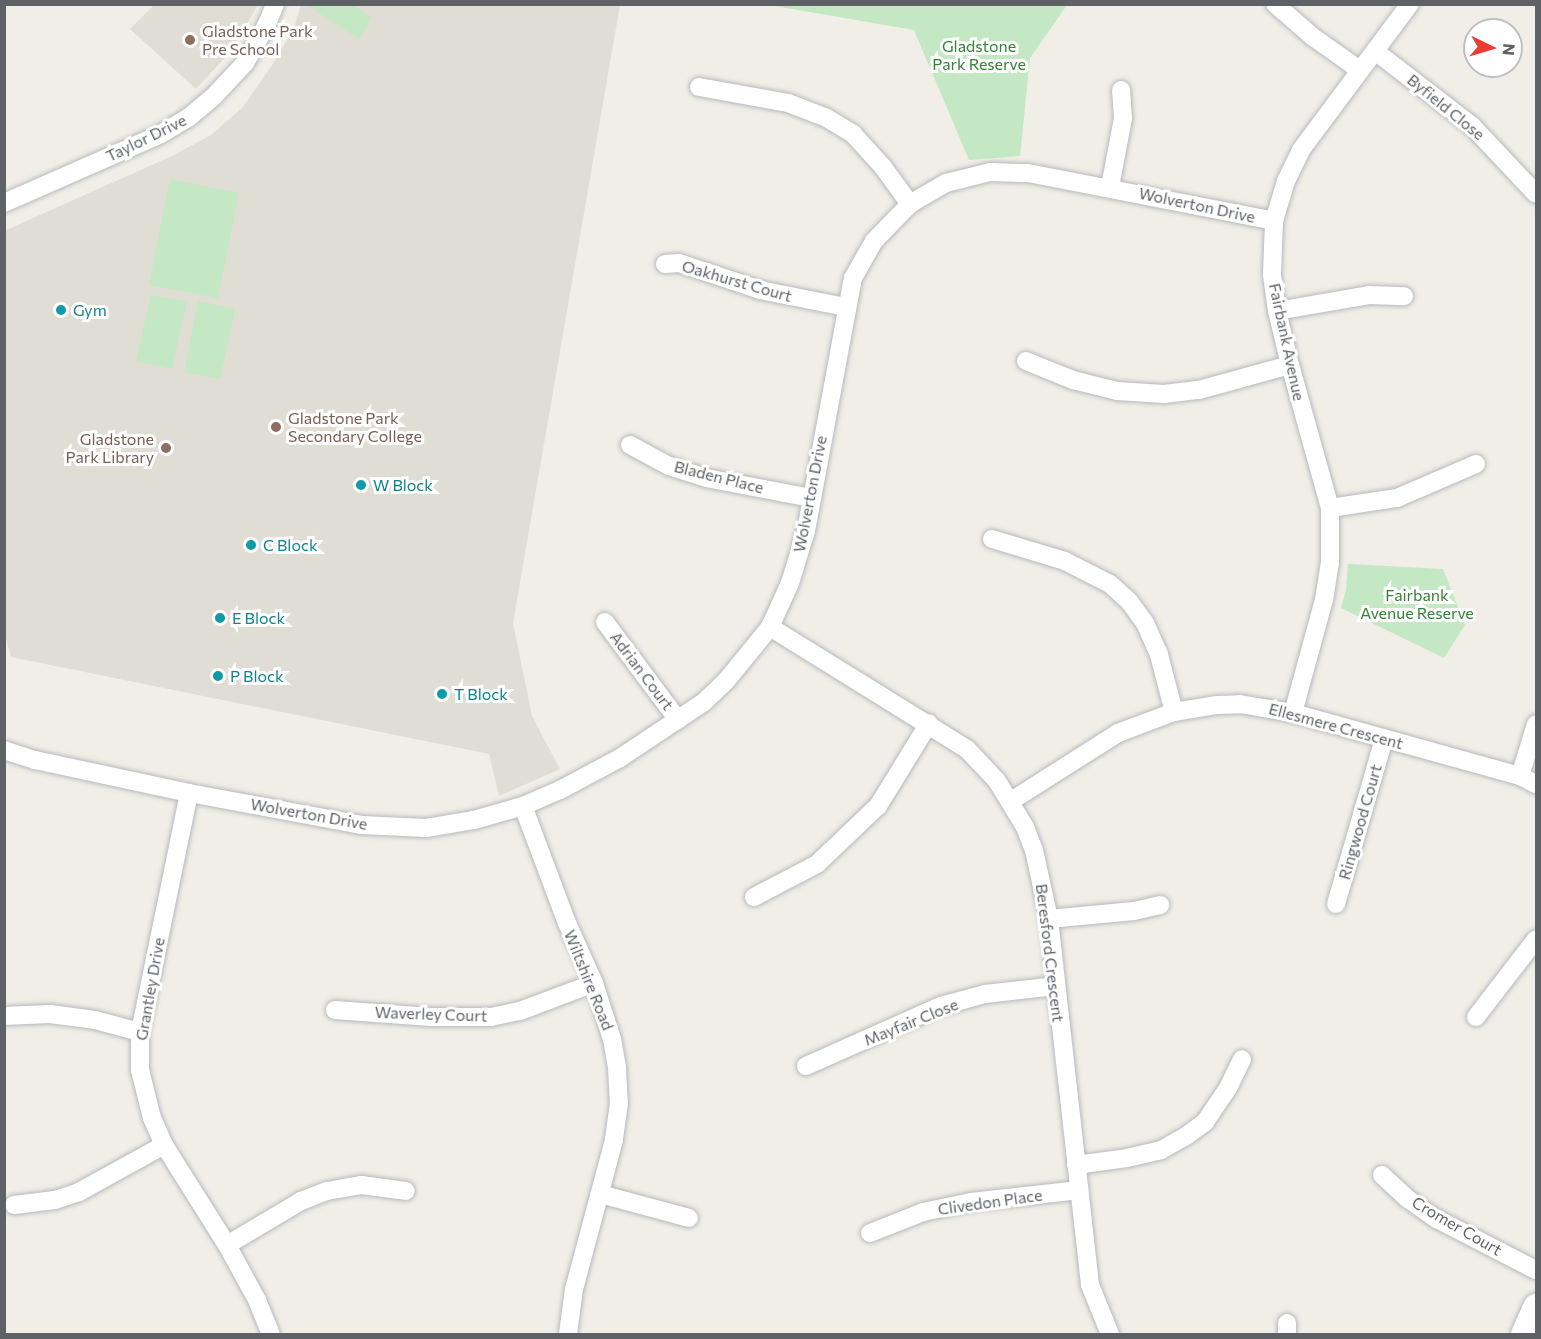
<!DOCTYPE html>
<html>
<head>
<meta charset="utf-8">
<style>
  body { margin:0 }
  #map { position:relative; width:1541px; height:1339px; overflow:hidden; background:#f0eee6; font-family:Commissioner,sans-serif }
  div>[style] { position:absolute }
  .education>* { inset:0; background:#e0ddd4 }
  .green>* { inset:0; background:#c3e8c3 }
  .roads { filter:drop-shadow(0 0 2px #b6b9bd) drop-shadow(0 0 2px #b6b9bd) }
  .street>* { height:18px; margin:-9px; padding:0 9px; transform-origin:9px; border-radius:9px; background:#fff }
  .secondary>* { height:27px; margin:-13.5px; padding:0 13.5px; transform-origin:13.5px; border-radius:13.5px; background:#fff }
  .dots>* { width:16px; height:16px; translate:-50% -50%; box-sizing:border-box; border:3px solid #fff; border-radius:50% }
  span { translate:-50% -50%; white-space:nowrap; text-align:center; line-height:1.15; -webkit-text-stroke:6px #fff; paint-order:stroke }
  .education-label { font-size:16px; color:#785e54 }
  .left { translate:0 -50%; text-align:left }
  .right { translate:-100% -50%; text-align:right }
  .park-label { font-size:16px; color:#328135 }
  .street-label { font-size:16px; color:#5e6267 }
  .culture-label { font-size:16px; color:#0d838f }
  .frame { position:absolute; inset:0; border:6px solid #5e6267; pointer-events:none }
  .north { position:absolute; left:1463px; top:18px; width:60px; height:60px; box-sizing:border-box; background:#fff; border:2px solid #bfc0c2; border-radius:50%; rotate:95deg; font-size:16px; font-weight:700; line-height:24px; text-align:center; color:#5e6267 }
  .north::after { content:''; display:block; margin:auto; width:21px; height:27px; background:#ec3d30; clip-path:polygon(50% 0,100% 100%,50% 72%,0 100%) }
</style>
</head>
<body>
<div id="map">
  <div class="education">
    <i style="clip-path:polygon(154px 5px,154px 4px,258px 5px,231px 51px,196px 89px,130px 29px)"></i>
    <i style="clip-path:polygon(301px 5px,620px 5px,513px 623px,532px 716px,560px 769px,499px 796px,489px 754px,11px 657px,4px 632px,4px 231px,172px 156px,211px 135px,242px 108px,271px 67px,294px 28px)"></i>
  </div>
  <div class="green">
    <i style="clip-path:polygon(307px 5px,352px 5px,372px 17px,359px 39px)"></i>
    <i style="clip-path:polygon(769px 5px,1067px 5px,1030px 58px,1020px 156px,969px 160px,914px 30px)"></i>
    <i style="clip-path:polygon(170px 179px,239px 193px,218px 298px,149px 285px)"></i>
    <i style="clip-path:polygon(151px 295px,187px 302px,172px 369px,136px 361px)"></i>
    <i style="clip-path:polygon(198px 301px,235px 309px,220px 379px,184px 372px)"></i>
    <i style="clip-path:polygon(1348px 564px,1443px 569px,1465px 625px,1444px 658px,1341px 608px,1346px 590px)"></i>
  </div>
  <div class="roads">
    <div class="street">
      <i style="left:1275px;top:4px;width:50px;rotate:41deg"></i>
      <i style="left:1313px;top:37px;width:57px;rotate:35.1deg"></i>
      <i style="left:1375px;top:51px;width:123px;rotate:37.7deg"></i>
      <i style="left:1472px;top:126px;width:93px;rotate:46.7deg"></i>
      <i style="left:699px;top:87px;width:90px;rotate:10.2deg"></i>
      <i style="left:788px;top:103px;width:40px;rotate:21deg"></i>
      <i style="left:825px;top:117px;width:33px;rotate:31deg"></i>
      <i style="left:853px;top:134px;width:45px;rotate:47.7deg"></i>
      <i style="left:883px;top:167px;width:46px;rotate:53.9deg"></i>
      <i style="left:1110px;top:187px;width:70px;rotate:-79.3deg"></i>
      <i style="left:1123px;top:118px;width:28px;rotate:-94deg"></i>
      <i style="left:4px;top:203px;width:171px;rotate:-23.7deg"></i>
      <i style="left:161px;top:134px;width:31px;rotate:-31deg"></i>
      <i style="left:188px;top:118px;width:35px;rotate:-40deg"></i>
      <i style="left:215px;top:95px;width:44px;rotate:-46.8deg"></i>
      <i style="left:245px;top:63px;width:45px;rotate:-60.6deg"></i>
      <i style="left:267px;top:24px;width:22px;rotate:-68deg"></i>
      <i style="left:665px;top:264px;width:14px;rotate:-4deg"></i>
      <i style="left:679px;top:263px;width:85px;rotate:18.4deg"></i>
      <i style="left:760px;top:290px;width:87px;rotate:11.3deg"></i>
      <i style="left:1277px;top:311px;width:93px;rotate:-9.9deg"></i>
      <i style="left:1369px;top:295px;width:35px;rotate:2deg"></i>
      <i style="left:1026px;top:361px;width:51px;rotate:22deg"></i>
      <i style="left:1073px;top:380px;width:45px;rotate:14deg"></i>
      <i style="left:1117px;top:391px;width:47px;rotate:3.7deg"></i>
      <i style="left:1164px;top:394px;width:35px;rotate:-7deg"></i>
      <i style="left:1199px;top:390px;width:94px;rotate:-15.4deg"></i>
      <i style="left:630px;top:445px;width:44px;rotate:28.3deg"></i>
      <i style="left:669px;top:466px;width:39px;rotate:18deg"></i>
      <i style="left:706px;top:478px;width:108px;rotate:10.7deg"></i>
      <i style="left:1330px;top:508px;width:68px;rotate:-8.5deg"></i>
      <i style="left:1397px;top:498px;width:86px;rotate:-23.3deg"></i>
      <i style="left:992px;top:539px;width:76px;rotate:16.8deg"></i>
      <i style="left:1065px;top:561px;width:51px;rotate:27.1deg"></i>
      <i style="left:1110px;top:584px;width:25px;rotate:42deg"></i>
      <i style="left:1129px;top:601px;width:27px;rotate:54deg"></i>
      <i style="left:1145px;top:623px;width:35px;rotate:66deg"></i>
      <i style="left:1159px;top:655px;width:59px;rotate:75.3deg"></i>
      <i style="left:605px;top:622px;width:122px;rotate:53.3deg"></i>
      <i style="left:770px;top:627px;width:232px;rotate:31.8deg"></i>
      <i style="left:967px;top:749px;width:44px;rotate:46.8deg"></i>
      <i style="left:997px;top:781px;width:54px;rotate:58.7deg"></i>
      <i style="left:1025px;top:827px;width:25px;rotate:69deg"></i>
      <i style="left:1034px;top:850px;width:71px;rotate:77.7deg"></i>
      <i style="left:1049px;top:919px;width:368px;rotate:83.6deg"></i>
      <i style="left:1090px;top:1285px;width:53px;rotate:67.8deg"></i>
      <i style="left:1293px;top:713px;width:117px;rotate:-74.7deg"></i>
      <i style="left:1324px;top:600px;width:38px;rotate:-81deg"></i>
      <i style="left:1330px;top:562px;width:54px;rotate:-90deg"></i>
      <i style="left:1330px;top:508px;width:148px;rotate:-105.6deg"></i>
      <i style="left:1290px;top:365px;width:56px;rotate:-103.5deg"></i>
      <i style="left:1277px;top:311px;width:37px;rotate:-98deg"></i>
      <i style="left:1272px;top:274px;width:53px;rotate:-87.8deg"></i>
      <i style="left:1274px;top:221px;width:42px;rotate:-73.3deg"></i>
      <i style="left:1286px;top:181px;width:34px;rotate:-64deg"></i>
      <i style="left:1301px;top:150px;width:182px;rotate:-53.3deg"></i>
      <i style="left:4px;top:750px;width:33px;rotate:18deg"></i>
      <i style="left:35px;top:760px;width:157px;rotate:12.1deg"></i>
      <i style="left:189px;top:793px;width:175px;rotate:10.5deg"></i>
      <i style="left:361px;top:825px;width:65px;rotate:2.6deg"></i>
      <i style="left:426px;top:828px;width:49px;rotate:-9.5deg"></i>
      <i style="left:474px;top:820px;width:51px;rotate:-15.9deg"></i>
      <i style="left:523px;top:806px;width:40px;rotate:-23.4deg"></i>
      <i style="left:560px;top:790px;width:68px;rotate:-28.1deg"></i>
      <i style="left:620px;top:758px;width:101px;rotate:-33.7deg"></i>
      <i style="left:704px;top:702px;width:30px;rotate:-44deg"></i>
      <i style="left:726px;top:681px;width:70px;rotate:-50.8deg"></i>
      <i style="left:770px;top:627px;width:48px;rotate:-65.6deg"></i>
      <i style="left:790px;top:583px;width:54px;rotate:-72.9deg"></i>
      <i style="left:806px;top:531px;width:257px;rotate:-79.5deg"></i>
      <i style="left:853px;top:278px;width:43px;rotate:-60.4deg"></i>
      <i style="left:874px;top:241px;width:52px;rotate:-45.8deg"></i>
      <i style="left:910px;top:204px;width:42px;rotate:-30.3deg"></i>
      <i style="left:946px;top:183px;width:45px;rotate:-14deg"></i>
      <i style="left:990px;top:172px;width:38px;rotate:2deg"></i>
      <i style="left:1028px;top:173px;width:251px;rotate:11deg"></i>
      <i style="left:1520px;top:776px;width:54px;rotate:-72.9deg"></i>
      <i style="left:189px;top:793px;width:244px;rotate:101.6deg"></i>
      <i style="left:140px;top:1032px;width:38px;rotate:90deg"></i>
      <i style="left:140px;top:1070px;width:49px;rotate:76deg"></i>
      <i style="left:152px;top:1118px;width:30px;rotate:66deg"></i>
      <i style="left:164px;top:1145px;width:118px;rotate:57.8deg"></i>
      <i style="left:227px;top:1245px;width:63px;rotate:61.4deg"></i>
      <i style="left:257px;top:1300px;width:37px;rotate:68deg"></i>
      <i style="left:1011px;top:801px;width:127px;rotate:-32.4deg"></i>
      <i style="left:1118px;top:733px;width:60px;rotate:-20.6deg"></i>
      <i style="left:1174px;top:712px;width:44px;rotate:-9.2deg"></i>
      <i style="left:1217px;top:705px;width:23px;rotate:-2deg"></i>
      <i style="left:1240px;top:704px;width:54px;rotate:9.6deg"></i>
      <i style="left:1293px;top:713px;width:236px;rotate:15.5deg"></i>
      <i style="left:1520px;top:776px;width:18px;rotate:27deg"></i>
      <i style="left:523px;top:806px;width:125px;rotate:69.4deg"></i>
      <i style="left:567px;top:923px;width:66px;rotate:65.8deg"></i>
      <i style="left:594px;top:983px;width:59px;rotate:72.2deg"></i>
      <i style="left:612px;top:1039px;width:29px;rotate:80deg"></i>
      <i style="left:617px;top:1068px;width:35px;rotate:87deg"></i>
      <i style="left:619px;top:1103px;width:37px;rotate:98deg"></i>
      <i style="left:614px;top:1140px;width:154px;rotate:105deg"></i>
      <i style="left:574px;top:1289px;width:45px;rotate:97.6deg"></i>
      <i style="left:754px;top:897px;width:71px;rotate:-27.6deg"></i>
      <i style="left:817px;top:864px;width:84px;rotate:-43.6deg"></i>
      <i style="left:878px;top:806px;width:97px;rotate:-58.4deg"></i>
      <i style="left:1336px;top:904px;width:172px;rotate:-73.8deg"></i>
      <i style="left:1049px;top:919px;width:85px;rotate:-5.4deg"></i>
      <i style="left:1134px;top:911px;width:27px;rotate:-13deg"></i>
      <i style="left:335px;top:1010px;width:96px;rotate:4.2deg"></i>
      <i style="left:431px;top:1017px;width:60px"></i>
      <i style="left:491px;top:1017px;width:30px;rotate:-12deg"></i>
      <i style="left:520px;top:1011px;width:79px;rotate:-20.7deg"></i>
      <i style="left:4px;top:1016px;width:46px;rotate:-2.5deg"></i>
      <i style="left:50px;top:1014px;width:45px;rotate:7.6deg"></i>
      <i style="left:95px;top:1020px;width:47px;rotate:14.9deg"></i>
      <i style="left:1476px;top:1017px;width:98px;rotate:-52.4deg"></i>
      <i style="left:806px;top:1066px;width:148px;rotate:-24deg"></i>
      <i style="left:941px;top:1006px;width:46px;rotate:-15.3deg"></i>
      <i style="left:985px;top:994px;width:70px;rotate:-6.5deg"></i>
      <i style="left:1076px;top:1165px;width:51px;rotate:-7.8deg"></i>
      <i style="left:1127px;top:1158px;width:35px;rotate:-13deg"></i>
      <i style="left:1161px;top:1150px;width:29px;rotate:-29deg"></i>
      <i style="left:1186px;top:1136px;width:24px;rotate:-36deg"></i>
      <i style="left:1205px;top:1122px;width:41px;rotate:-55.9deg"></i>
      <i style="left:1228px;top:1088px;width:32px;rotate:-64deg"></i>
      <i style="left:1382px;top:1175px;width:35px;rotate:43deg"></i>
      <i style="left:1408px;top:1199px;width:35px;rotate:35deg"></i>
      <i style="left:1437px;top:1219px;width:111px;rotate:27.3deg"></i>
      <i style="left:600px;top:1194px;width:92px;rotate:15.1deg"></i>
      <i style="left:14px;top:1205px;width:41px;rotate:-7deg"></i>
      <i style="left:55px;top:1200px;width:25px;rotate:-18deg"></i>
      <i style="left:79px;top:1192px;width:97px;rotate:-28.9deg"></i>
      <i style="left:870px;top:1233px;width:57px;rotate:-21.6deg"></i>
      <i style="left:923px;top:1212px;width:49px;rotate:-11.8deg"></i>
      <i style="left:971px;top:1202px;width:109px;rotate:-6.3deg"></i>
      <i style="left:227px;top:1245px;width:86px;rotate:-30.7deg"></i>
      <i style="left:301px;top:1201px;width:28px;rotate:-21deg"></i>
      <i style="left:327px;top:1191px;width:35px;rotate:-10deg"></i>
      <i style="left:361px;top:1185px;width:45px;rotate:7.6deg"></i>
      <i style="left:1287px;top:1334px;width:11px;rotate:-90deg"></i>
    </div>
    <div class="secondary">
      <i style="left:1524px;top:1334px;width:30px;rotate:-66deg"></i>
    </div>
  </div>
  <div class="dots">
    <i style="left:190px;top:40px;background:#8d6e63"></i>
    <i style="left:61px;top:310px;background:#0f9aa8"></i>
    <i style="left:276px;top:427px;background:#8d6e63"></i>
    <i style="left:166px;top:448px;background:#8d6e63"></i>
    <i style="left:361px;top:485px;background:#0f9aa8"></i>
    <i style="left:251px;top:545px;background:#0f9aa8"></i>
    <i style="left:220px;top:618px;background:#0f9aa8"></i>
    <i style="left:218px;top:676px;background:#0f9aa8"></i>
    <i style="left:442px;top:694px;background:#0f9aa8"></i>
  </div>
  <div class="education-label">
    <span class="left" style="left:202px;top:40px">Gladstone Park<br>Pre School</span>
    <span class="left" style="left:288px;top:427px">Gladstone Park<br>Secondary College</span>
    <span class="right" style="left:154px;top:448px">Gladstone<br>Park Library</span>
  </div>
  <div class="park-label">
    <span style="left:979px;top:55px">Gladstone<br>Park Reserve</span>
    <span style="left:1417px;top:604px">Fairbank<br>Avenue Reserve</span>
  </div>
  <div class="street-label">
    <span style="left:1446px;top:107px;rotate:39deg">Byfield Close</span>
    <span style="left:146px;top:138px;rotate:-26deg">Taylor Drive</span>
    <span style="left:1197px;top:205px;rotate:12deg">Wolverton Drive</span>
    <span style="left:737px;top:281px;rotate:16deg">Oakhurst Court</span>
    <span style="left:1287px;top:342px;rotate:78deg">Fairbank Avenue</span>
    <span style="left:719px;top:477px;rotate:14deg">Bladen Place</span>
    <span style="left:810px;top:494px;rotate:-79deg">Wolverton Drive</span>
    <span style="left:642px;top:671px;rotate:53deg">Adrian Court</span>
    <span style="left:1336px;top:726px;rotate:15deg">Ellesmere Crescent</span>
    <span style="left:309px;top:814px;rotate:10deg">Wolverton Drive</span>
    <span style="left:1360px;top:822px;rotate:-74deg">Ringwood Court</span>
    <span style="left:1050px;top:953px;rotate:83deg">Beresford Crescent</span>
    <span style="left:589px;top:980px;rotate:68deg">Wiltshire Road</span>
    <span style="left:150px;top:989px;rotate:-80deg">Grantley Drive</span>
    <span style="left:431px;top:1014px;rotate:2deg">Waverley Court</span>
    <span style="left:911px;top:1022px;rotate:-22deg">Mayfair Close</span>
    <span style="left:990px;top:1202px;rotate:-8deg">Clivedon Place</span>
    <span style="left:1457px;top:1226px;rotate:30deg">Cromer Court</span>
  </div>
  <div class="culture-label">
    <span class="left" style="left:73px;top:310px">Gym</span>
    <span class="left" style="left:373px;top:485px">W Block</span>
    <span class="left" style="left:263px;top:545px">C Block</span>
    <span class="left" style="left:232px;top:618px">E Block</span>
    <span class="left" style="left:230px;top:676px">P Block</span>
    <span class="left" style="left:454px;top:694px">T Block</span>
  </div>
  <div class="frame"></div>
  <div class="north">N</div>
</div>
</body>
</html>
